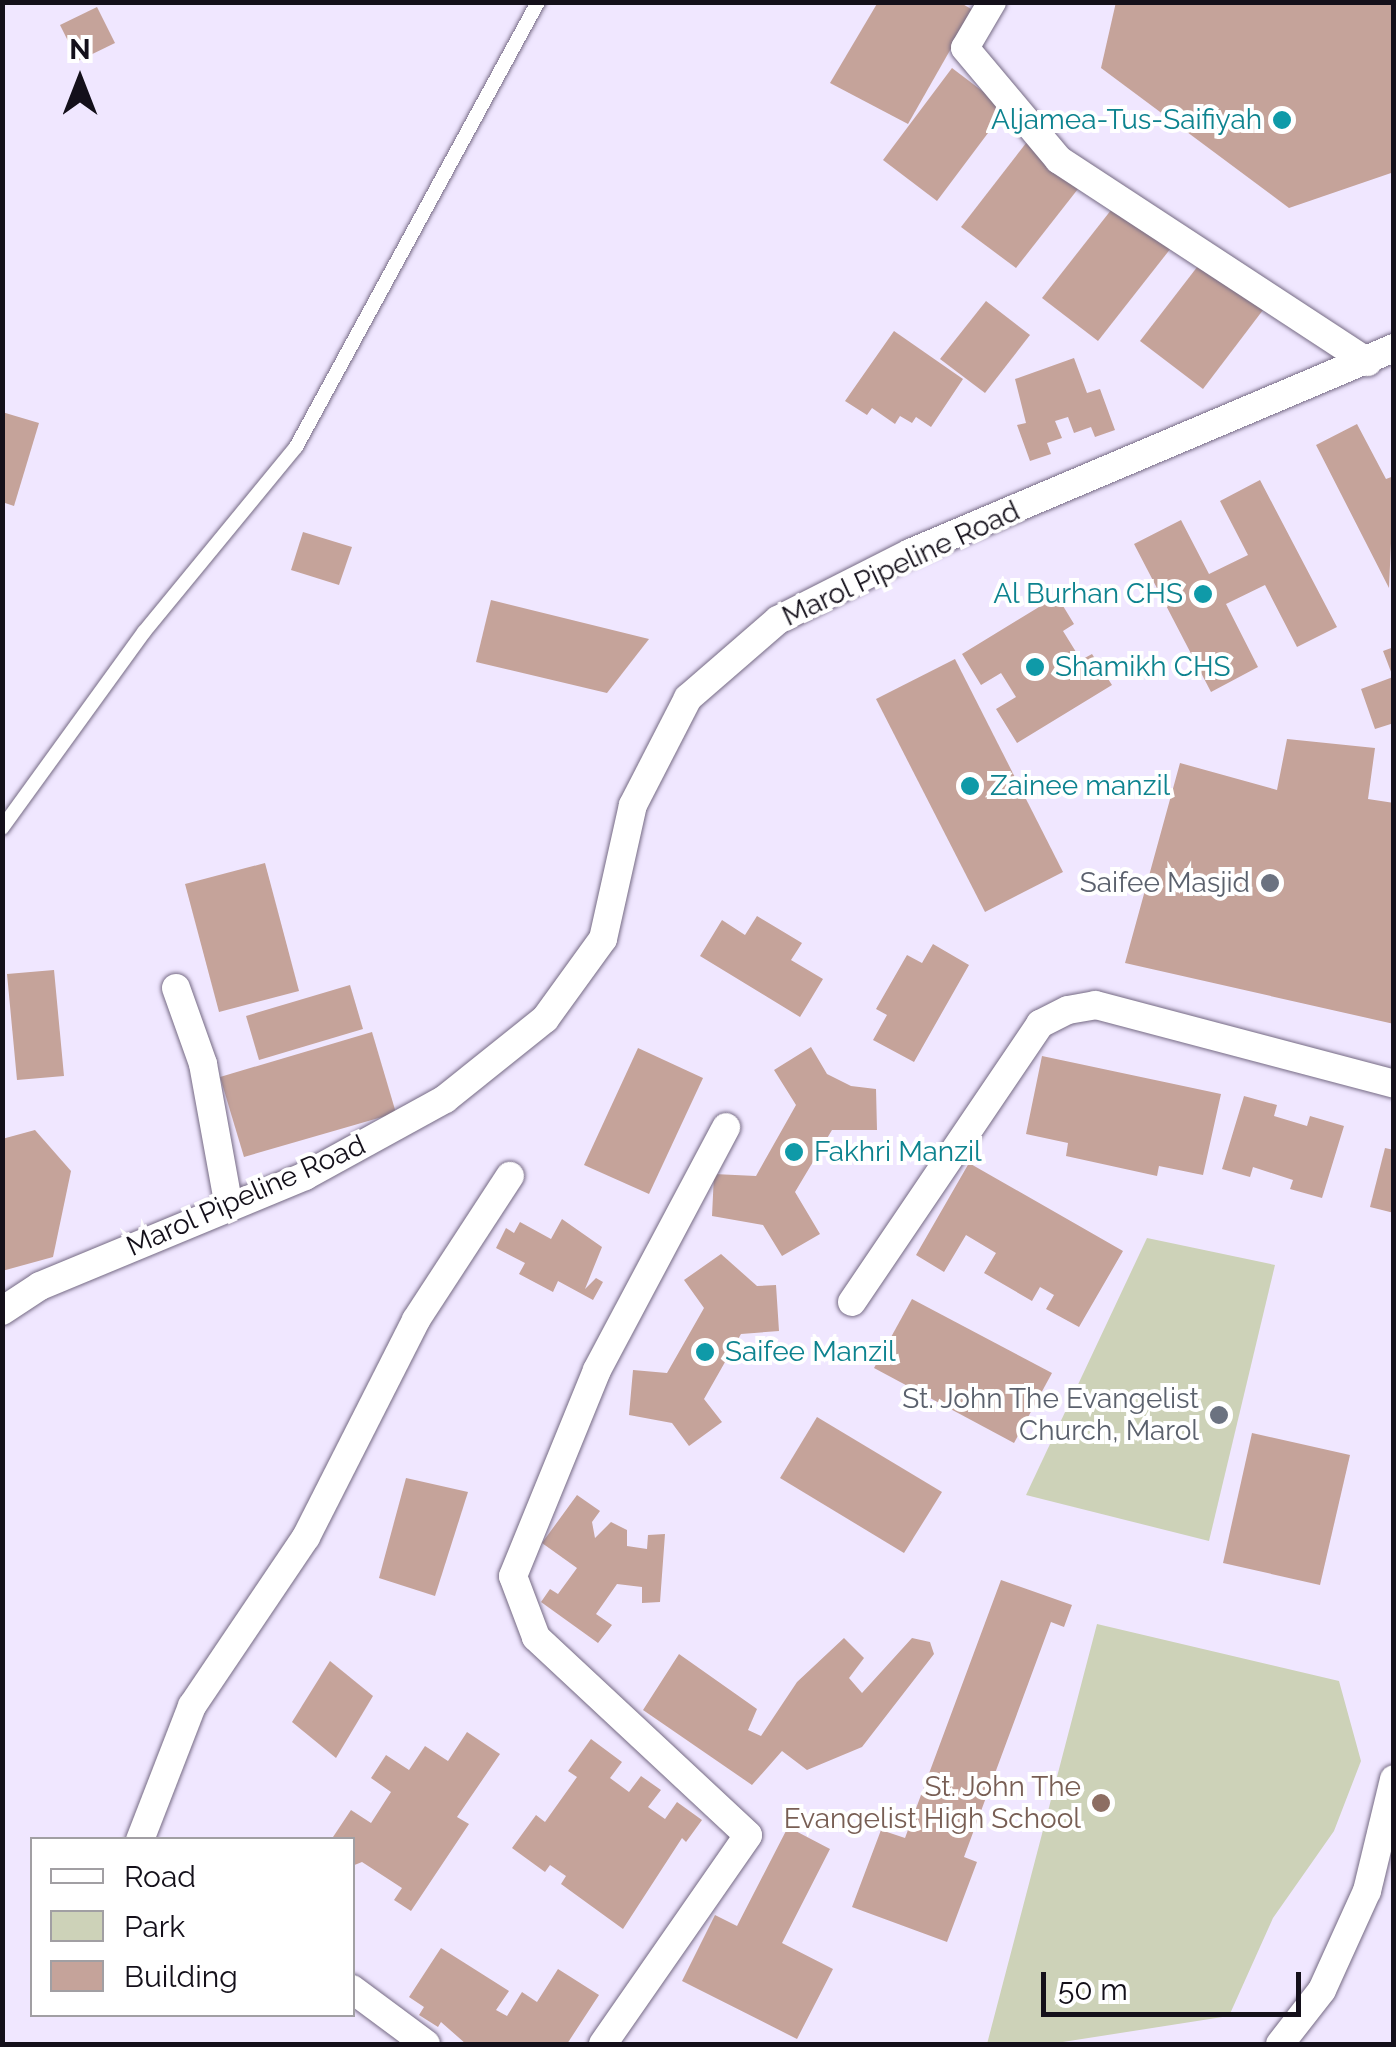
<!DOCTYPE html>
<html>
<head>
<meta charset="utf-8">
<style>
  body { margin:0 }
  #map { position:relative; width:1396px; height:2047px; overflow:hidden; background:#f0e7ff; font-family:Raleway,sans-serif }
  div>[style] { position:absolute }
  .green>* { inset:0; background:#cdd2b8 }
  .building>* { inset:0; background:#c5a39a }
  .roads { filter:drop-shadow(0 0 2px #756a84) drop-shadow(0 0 2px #756a84) }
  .service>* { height:14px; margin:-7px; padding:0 7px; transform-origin:7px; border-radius:7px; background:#fff }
  .minor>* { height:28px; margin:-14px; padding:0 14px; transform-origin:14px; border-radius:14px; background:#fff }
  .dots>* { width:28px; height:28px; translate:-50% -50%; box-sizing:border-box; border:5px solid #fff; border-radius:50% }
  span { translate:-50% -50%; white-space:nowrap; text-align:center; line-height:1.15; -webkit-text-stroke:8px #fff; paint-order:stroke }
  .culture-label { font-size:28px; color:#0d838f }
  .right { translate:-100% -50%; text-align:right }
  .left { translate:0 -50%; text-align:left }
  .street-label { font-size:28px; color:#14101a }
  .worship-label { font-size:28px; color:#5b616d }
  .education-label { font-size:28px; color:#785e54 }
  .frame { position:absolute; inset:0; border:5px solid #14101a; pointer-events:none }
  .legend { position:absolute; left:30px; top:1837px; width:325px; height:180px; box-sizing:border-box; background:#fff; border:2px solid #a19fa3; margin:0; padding:12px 18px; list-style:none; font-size:30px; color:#14101a }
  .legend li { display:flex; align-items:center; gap:20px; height:50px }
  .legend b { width:50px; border:2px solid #a19fa3 }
  .north { position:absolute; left:30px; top:30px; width:100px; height:100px; -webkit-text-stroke:8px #fff; paint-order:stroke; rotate:0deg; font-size:28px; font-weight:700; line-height:40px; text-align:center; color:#14101a }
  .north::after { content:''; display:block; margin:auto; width:35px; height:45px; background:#14101a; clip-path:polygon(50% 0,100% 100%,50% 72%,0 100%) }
  .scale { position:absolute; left:1041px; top:1972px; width:260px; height:45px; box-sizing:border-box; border:5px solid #14101a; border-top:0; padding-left:12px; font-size:30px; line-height:35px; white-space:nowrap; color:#14101a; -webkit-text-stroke:8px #fff; paint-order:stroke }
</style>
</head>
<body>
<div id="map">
  <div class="green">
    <i style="clip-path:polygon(1147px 1238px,1275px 1265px,1209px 1541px,1026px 1495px)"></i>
    <i style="clip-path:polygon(1097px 1624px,1339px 1681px,1361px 1761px,1334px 1831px,1273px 1918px,1229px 2016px,1050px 2044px,987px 2044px)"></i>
  </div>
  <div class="building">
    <i style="clip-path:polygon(878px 2px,959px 2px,973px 10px,908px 124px,830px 83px)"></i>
    <i style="clip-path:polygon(1116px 2px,1394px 2px,1394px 172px,1289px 208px,1101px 68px)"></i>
    <i style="clip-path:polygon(97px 7px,115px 43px,78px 61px,60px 25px)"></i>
    <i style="clip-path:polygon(952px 68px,1006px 109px,937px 201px,883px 160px)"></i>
    <i style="clip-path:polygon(1030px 138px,1085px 180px,1016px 268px,961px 227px)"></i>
    <i style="clip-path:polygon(1115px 205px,1171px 248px,1098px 341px,1042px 298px)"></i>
    <i style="clip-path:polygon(1201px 262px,1263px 310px,1203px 389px,1140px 341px)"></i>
    <i style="clip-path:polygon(986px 301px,1030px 335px,985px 393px,940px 359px)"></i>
    <i style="clip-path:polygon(894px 331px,963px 379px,931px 427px,916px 417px,912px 423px,900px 416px,895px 424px,872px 408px,867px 415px,845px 401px)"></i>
    <i style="clip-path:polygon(1074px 358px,1087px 393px,1100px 389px,1115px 430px,1095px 437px,1091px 427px,1074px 433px,1068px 417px,1055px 421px,1062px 438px,1047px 443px,1051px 454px,1030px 461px,1017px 425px,1026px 423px,1015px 379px)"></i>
    <i style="clip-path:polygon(2px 412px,39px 423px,14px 506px,2px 502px)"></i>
    <i style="clip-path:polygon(1357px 424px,1386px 479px,1394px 476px,1389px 588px,1316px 445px)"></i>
    <i style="clip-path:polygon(1260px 480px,1337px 627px,1297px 647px,1265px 585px,1226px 604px,1258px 667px,1211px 692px,1134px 544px,1181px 520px,1209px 574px,1248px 555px,1220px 501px)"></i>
    <i style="clip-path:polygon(303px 532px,352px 547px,339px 585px,291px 570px)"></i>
    <i style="clip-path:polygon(1057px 596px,1074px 624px,1063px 631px,1081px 660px,1092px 654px,1112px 685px,1017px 743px,996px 709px,1016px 697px,1001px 673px,981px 685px,962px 654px)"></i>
    <i style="clip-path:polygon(491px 600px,649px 639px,607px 693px,476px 662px)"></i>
    <i style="clip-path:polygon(1394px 647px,1394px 723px,1375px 729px,1361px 689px,1393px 677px,1383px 651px)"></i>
    <i style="clip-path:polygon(955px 659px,1063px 872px,985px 912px,876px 699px)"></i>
    <i style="clip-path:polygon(1287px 739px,1375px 748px,1368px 799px,1394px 803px,1394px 1024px,1125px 963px,1180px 763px,1277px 790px)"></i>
    <i style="clip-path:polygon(265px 863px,299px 991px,219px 1012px,185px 884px)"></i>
    <i style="clip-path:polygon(757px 916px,802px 943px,791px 960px,823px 979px,800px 1017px,700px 956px,722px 920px,745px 935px)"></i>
    <i style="clip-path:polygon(933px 944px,969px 965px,914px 1062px,873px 1040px,887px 1015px,876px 1009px,907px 955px,922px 963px)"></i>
    <i style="clip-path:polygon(54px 970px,64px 1076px,17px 1080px,7px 974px)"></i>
    <i style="clip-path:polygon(350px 985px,363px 1029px,259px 1060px,246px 1016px)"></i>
    <i style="clip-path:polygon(372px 1032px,396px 1113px,244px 1157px,220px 1077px)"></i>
    <i style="clip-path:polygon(811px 1047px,827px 1074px,851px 1086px,876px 1089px,877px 1130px,832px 1130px,795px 1192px,820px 1234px,782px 1256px,763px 1225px,712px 1216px,714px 1174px,756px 1176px,796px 1105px,774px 1070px)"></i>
    <i style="clip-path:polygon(638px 1048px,703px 1078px,649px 1194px,584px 1165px)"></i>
    <i style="clip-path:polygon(1042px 1056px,1221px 1094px,1203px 1175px,1159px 1166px,1157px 1176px,1066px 1156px,1068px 1143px,1026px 1134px)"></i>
    <i style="clip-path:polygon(1244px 1096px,1277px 1105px,1274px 1116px,1307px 1126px,1310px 1116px,1344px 1126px,1322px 1198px,1290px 1189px,1293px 1180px,1253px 1167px,1250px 1177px,1222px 1169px)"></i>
    <i style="clip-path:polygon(35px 1130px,71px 1171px,53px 1257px,2px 1271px,2px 1139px)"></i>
    <i style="clip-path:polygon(1385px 1148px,1394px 1150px,1394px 1213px,1370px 1207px)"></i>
    <i style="clip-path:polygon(969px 1163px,1123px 1251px,1079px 1327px,1046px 1309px,1054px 1295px,1040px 1287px,1032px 1301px,984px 1273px,996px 1253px,966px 1235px,944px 1272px,916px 1255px)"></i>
    <i style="clip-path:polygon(562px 1219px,602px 1247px,585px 1289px,596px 1278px,603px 1282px,593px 1300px,558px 1281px,553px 1292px,519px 1274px,525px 1263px,496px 1248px,506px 1228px,514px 1233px,520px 1222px,551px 1239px)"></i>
    <i style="clip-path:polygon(721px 1254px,757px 1286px,776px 1285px,779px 1331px,741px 1334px,704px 1399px,722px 1422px,689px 1446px,672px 1423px,629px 1415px,633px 1370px,667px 1373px,704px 1308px,684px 1280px)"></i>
    <i style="clip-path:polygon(912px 1299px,1052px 1373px,1014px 1443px,874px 1368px)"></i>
    <i style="clip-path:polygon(817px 1417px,942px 1492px,904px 1553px,780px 1478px)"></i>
    <i style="clip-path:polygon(1252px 1433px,1350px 1455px,1320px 1585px,1223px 1563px)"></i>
    <i style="clip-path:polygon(406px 1478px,468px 1492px,435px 1596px,379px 1578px)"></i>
    <i style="clip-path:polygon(577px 1495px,600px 1511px,592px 1522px,595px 1538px,611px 1522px,627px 1530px,627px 1546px,647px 1549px,648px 1535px,665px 1534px,660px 1602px,642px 1603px,642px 1587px,617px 1584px,596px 1614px,612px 1625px,598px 1643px,541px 1602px,550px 1589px,558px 1594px,577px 1568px,542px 1543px)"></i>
    <i style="clip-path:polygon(1001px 1580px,1072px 1605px,1064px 1627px,1051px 1622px,964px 1857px,977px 1862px,947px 1942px,852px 1907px,881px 1830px,905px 1838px)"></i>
    <i style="clip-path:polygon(844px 1638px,864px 1658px,849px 1678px,862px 1693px,912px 1638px,930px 1642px,934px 1654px,862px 1747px,807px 1770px,782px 1751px,752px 1785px,643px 1710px,679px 1654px,757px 1709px,748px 1730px,761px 1736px,797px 1682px)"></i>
    <i style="clip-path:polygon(330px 1661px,373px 1696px,336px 1758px,292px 1722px)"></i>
    <i style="clip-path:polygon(467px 1732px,500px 1754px,457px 1817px,469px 1824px,411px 1911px,394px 1900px,402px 1888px,362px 1862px,352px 1866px,352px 1840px,331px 1840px,351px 1810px,371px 1823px,391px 1792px,371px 1778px,386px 1755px,409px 1770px,425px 1746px,448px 1761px)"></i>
    <i style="clip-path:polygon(591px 1739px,622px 1762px,610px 1778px,629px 1792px,641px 1776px,661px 1790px,648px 1807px,665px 1819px,677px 1802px,702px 1820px,686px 1842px,682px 1838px,623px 1929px,561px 1884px,566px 1876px,550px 1865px,545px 1872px,512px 1848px,536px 1815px,545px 1822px,577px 1777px,568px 1771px)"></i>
    <i style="clip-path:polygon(788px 1827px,830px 1849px,782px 1943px,833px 1969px,797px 2039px,682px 1981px,715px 1915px,737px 1926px)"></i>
    <i style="clip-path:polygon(441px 1948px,509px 1991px,496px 2010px,507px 2016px,522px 1992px,537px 2002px,558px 1969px,599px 1995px,567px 2044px,466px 2044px,441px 2022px,438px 2027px,419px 2015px,424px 2007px,409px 1997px)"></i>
  </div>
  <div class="roads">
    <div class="service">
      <i style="left:2px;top:828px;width:242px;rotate:-54.1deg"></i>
      <i style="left:144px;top:632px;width:239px;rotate:-50.6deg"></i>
      <i style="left:296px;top:447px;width:507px;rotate:-61.46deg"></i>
    </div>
    <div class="minor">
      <i style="left:992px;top:2px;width:53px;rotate:120.4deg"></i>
      <i style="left:965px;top:48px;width:146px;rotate:50deg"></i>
      <i style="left:1059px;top:160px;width:369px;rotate:33.2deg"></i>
      <i style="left:176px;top:988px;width:81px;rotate:70.4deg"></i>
      <i style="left:203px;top:1064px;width:145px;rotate:79.7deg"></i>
      <i style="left:852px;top:1302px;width:336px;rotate:-55.9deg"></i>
      <i style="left:1040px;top:1024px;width:31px;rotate:-27deg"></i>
      <i style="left:1068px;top:1010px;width:28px;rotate:-10deg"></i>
      <i style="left:1096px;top:1005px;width:308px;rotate:14.8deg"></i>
      <i style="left:2px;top:1311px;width:45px;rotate:-33.3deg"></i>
      <i style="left:40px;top:1286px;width:287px;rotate:-22.5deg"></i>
      <i style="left:305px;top:1176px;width:160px;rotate:-28.8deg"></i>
      <i style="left:445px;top:1099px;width:128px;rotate:-38.7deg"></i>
      <i style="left:545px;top:1019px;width:99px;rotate:-54.1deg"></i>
      <i style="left:603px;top:939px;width:137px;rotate:-77.4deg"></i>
      <i style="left:633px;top:805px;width:120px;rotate:-62.8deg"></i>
      <i style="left:688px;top:698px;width:119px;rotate:-40.9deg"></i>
      <i style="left:778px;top:620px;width:148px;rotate:-26.9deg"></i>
      <i style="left:910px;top:553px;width:526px;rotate:-22.96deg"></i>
      <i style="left:140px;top:1840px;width:144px;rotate:-68.8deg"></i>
      <i style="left:192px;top:1706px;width:204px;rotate:-56deg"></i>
      <i style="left:306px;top:1537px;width:243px;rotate:-63.1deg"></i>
      <i style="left:416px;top:1320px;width:172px;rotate:-56.9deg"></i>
      <i style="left:352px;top:1989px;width:92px;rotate:36.6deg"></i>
      <i style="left:603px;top:2044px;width:254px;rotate:-55.2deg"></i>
      <i style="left:748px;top:1835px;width:290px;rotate:-137deg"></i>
      <i style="left:536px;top:1637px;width:65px;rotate:-110.7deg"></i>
      <i style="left:513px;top:1576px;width:222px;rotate:-67.8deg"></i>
      <i style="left:597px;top:1370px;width:275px;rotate:-62deg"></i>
      <i style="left:1280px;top:2044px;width:68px;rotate:-52.1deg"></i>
      <i style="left:1322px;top:1990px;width:109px;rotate:-65.6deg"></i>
      <i style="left:1367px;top:1891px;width:115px;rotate:-76.4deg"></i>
    </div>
  </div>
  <div class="dots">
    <i style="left:1282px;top:120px;background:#0f9aa8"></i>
    <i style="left:1203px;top:594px;background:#0f9aa8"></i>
    <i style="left:1035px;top:667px;background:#0f9aa8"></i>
    <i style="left:970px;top:786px;background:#0f9aa8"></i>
    <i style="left:1270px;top:883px;background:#6b7280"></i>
    <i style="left:794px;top:1152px;background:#0f9aa8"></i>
    <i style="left:705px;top:1352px;background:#0f9aa8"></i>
    <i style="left:1219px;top:1415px;background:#6b7280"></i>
    <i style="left:1101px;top:1803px;background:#8d6e63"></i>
  </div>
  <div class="culture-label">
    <span class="right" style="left:1262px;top:120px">Aljamea-Tus-Saifiyah</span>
    <span class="right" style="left:1183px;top:594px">Al Burhan CHS</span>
    <span class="left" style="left:1055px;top:667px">Shamikh CHS</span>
    <span class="left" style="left:990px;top:786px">Zainee manzil</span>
    <span class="left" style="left:814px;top:1152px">Fakhri Manzil</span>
    <span class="left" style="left:725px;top:1352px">Saifee Manzil</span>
  </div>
  <div class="street-label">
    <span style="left:901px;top:564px;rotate:-25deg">Marol Pipeline Road</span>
    <span style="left:246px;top:1196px;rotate:-24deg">Marol Pipeline Road</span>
  </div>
  <div class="worship-label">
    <span class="right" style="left:1250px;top:883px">Saifee Masjid</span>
    <span class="right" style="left:1199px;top:1415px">St. John The Evangelist<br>Church, Marol</span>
  </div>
  <div class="education-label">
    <span class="right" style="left:1081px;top:1803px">St. John The<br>Evangelist High School</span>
  </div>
  <div class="frame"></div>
  <ul class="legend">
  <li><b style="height:12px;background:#fff"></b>Road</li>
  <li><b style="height:28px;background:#cdd2b8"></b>Park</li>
  <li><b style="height:28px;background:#c5a39a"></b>Building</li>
  </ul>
  <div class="north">N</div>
  <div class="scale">50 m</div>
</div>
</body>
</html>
